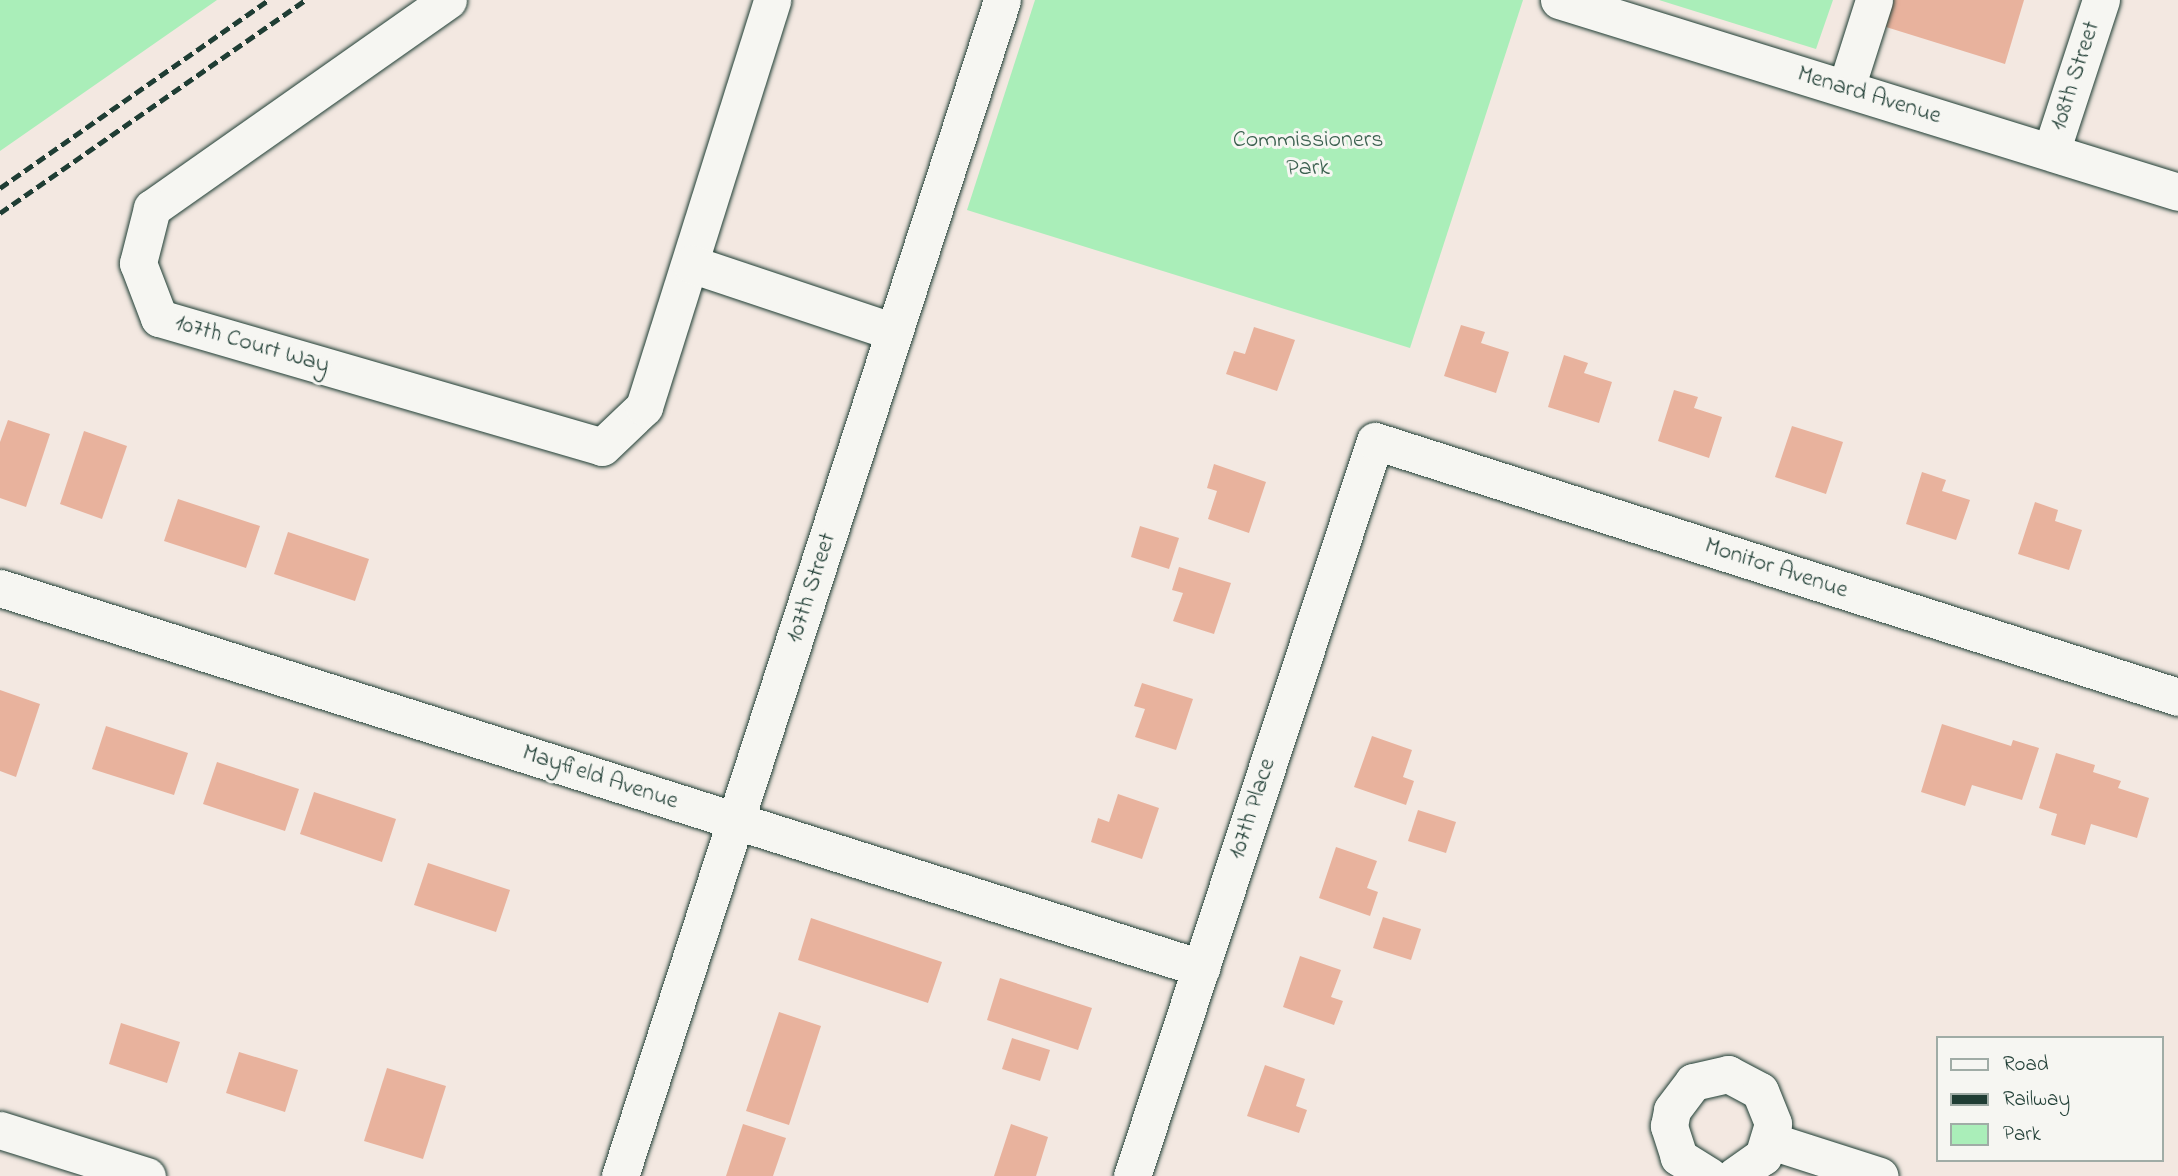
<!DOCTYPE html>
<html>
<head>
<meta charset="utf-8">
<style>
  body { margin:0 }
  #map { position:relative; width:2178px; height:1176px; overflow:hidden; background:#f3e8e1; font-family:"Indie Flower",sans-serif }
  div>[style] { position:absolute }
  .green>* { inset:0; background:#aaeeb9 }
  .building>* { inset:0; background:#e8b29d }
  .roads { filter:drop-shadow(0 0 2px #1f3d34) drop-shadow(0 0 2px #1f3d34) }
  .minor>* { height:37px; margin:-18.5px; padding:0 18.5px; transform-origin:18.5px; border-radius:18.5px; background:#f6f6f2 }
  .rail>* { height:5px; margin-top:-2.5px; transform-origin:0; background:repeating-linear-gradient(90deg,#1f3d34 0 10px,transparent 0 15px) }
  span { translate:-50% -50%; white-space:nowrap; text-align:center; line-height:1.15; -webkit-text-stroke:6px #f6f6f2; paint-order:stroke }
  .street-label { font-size:24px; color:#1f3d34 }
  .park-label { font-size:24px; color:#3b604f }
  .legend { position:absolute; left:1936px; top:1036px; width:228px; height:126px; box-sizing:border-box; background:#f6f6f2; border:2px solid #a0aca6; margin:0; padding:9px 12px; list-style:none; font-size:21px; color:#1f3d34 }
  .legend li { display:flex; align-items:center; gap:14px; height:35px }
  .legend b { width:35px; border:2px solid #a0aca6 }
</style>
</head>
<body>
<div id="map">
  <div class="green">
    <i style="clip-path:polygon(0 0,217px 0,0 151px)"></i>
    <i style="clip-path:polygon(1035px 0,1523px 0,1410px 348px,967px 210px)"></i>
    <i style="clip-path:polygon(1659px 0,1833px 0,1816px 49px)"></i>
  </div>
  <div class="building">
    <i style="clip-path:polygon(1894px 0,2024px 0,2005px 64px,1886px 27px)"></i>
    <i style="clip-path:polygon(1461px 325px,1485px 332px,1481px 343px,1509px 352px,1496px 393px,1444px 376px)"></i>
    <i style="clip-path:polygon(1254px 327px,1295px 340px,1277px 391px,1226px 374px,1234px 351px,1245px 354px)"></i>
    <i style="clip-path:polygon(1564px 355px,1588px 363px,1584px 373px,1612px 382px,1599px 423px,1548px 407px)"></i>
    <i style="clip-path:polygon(1674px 390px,1698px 397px,1694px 408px,1722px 417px,1709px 458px,1658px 441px)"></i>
    <i style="clip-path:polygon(8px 420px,50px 434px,26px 507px,0 498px,0 442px)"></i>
    <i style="clip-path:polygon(1792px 426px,1843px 442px,1826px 494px,1775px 477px)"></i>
    <i style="clip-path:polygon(84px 431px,127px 446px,102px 519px,60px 504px)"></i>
    <i style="clip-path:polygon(1214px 464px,1266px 482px,1249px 533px,1208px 519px,1217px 491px,1207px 488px)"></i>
    <i style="clip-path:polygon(1922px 472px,1946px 480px,1942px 491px,1970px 500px,1956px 540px,1906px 524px)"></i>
    <i style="clip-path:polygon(178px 499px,260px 526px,246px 568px,164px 541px)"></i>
    <i style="clip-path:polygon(2035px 502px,2058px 510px,2055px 521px,2082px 530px,2069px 570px,2018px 554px)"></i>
    <i style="clip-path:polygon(1140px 526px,1179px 538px,1169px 569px,1131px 557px)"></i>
    <i style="clip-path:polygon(288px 532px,369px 559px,355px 601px,274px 574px)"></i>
    <i style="clip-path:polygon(1179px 567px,1231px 583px,1214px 634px,1173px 621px,1183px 593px,1172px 590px)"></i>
    <i style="clip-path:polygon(1142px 683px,1193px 699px,1176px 750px,1135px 737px,1145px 709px,1134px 706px)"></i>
    <i style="clip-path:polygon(0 690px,40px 704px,16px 777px,0 771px)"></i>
    <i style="clip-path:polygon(1942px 724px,2011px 746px,2013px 740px,2039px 748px,2022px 800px,1972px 785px,1965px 806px,1921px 792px)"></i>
    <i style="clip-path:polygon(106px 726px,188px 753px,174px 795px,92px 769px)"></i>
    <i style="clip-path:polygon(1372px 736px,1412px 750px,1403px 777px,1414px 781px,1406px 805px,1354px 787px)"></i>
    <i style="clip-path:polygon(2056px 753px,2095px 765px,2093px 772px,2121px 781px,2118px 788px,2149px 798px,2137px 838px,2091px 824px,2085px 845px,2051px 835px,2057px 814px,2039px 808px)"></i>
    <i style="clip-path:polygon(217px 762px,299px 789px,285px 831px,203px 804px)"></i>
    <i style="clip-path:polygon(314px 792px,396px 819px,382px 862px,300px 834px)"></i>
    <i style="clip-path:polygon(1118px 794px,1159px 808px,1142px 859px,1091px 842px,1098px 818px,1109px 822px)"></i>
    <i style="clip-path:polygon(1418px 810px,1456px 822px,1446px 853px,1408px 841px)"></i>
    <i style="clip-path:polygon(1336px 847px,1377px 861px,1367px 888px,1378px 892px,1370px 916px,1319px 898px)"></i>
    <i style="clip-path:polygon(428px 863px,510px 890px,496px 932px,414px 905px)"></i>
    <i style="clip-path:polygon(1383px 917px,1421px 929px,1411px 960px,1373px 948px)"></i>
    <i style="clip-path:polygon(811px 918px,942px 962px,928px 1003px,798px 960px)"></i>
    <i style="clip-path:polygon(1300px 956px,1341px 970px,1331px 997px,1343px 1001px,1334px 1025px,1283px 1007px)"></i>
    <i style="clip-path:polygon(1000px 978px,1092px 1008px,1078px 1050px,987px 1020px)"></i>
    <i style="clip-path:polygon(779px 1012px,821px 1026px,789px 1125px,746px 1111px)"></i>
    <i style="clip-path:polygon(121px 1023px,180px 1042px,167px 1083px,109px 1064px)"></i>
    <i style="clip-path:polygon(1012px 1038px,1050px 1050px,1040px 1081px,1002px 1069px)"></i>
    <i style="clip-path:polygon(239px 1052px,298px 1070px,285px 1112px,226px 1093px)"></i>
    <i style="clip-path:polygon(1265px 1065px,1305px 1079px,1296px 1106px,1307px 1110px,1299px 1133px,1247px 1116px)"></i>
    <i style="clip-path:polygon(387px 1068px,446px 1086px,423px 1159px,364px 1141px)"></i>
    <i style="clip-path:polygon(743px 1124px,786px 1138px,773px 1176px,726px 1176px)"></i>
    <i style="clip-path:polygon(1011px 1124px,1048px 1137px,1036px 1176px,994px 1176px)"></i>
  </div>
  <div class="roads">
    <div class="minor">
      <i style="left:448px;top:0;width:362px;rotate:144.9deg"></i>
      <i style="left:152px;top:208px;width:57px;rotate:104.3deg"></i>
      <i style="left:138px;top:263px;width:59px;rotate:69.1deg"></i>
      <i style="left:159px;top:318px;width:461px;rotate:16.2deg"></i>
      <i style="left:602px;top:447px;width:58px;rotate:-43.6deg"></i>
      <i style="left:644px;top:407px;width:427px;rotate:-72.5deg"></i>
      <i style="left:1559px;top:0;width:648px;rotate:17.23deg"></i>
      <i style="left:1846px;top:88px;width:92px;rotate:-72.3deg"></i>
      <i style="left:2051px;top:152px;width:160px;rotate:-71.8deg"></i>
      <i style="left:691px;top:264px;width:214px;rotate:18.5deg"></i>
      <i style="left:0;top:588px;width:1260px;rotate:17.56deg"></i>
      <i style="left:0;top:1130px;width:154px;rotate:17.4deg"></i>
      <i style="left:1771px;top:1141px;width:114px;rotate:17.8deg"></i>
      <i style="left:620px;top:1176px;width:1236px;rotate:-72deg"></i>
      <i style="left:1132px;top:1176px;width:774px;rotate:-71.71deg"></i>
      <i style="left:1375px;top:441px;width:843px;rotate:17.68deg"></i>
      <i style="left:1709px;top:1176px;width:36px;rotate:-148deg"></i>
      <i style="left:1679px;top:1157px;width:33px;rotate:-108deg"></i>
      <i style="left:1669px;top:1126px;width:16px;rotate:-79deg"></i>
      <i style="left:1672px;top:1110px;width:35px;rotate:-53deg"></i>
      <i style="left:1693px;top:1082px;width:36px;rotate:-13deg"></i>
      <i style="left:1728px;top:1074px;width:36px;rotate:28deg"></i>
      <i style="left:1760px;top:1091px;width:35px;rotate:68deg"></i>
      <i style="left:1773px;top:1124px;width:34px;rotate:107deg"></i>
      <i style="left:1763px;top:1156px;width:35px;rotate:145deg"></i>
    </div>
  </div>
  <div class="rail">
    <i style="left:0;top:188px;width:327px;rotate:-35deg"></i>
    <i style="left:0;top:213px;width:372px;rotate:-34.9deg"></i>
  </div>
  <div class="street-label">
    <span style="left:2076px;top:76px;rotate:-72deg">108th Street</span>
    <span style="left:1869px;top:96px;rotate:17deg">Menard Avenue</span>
    <span style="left:252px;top:345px;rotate:16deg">107th Court Way</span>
    <span style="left:1776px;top:569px;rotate:18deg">Monitor Avenue</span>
    <span style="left:812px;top:588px;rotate:-72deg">107th Street</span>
    <span style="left:600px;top:778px;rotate:18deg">Mayfield Avenue</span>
    <span style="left:1253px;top:809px;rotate:-72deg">107th Place</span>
  </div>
  <div class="park-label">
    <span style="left:1308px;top:155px">Commissioners<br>Park</span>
  </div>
  <ul class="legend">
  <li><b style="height:9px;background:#f6f6f2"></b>Road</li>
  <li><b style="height:9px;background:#1f3d34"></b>Railway</li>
  <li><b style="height:19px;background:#aaeeb9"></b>Park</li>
  </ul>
</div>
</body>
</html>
